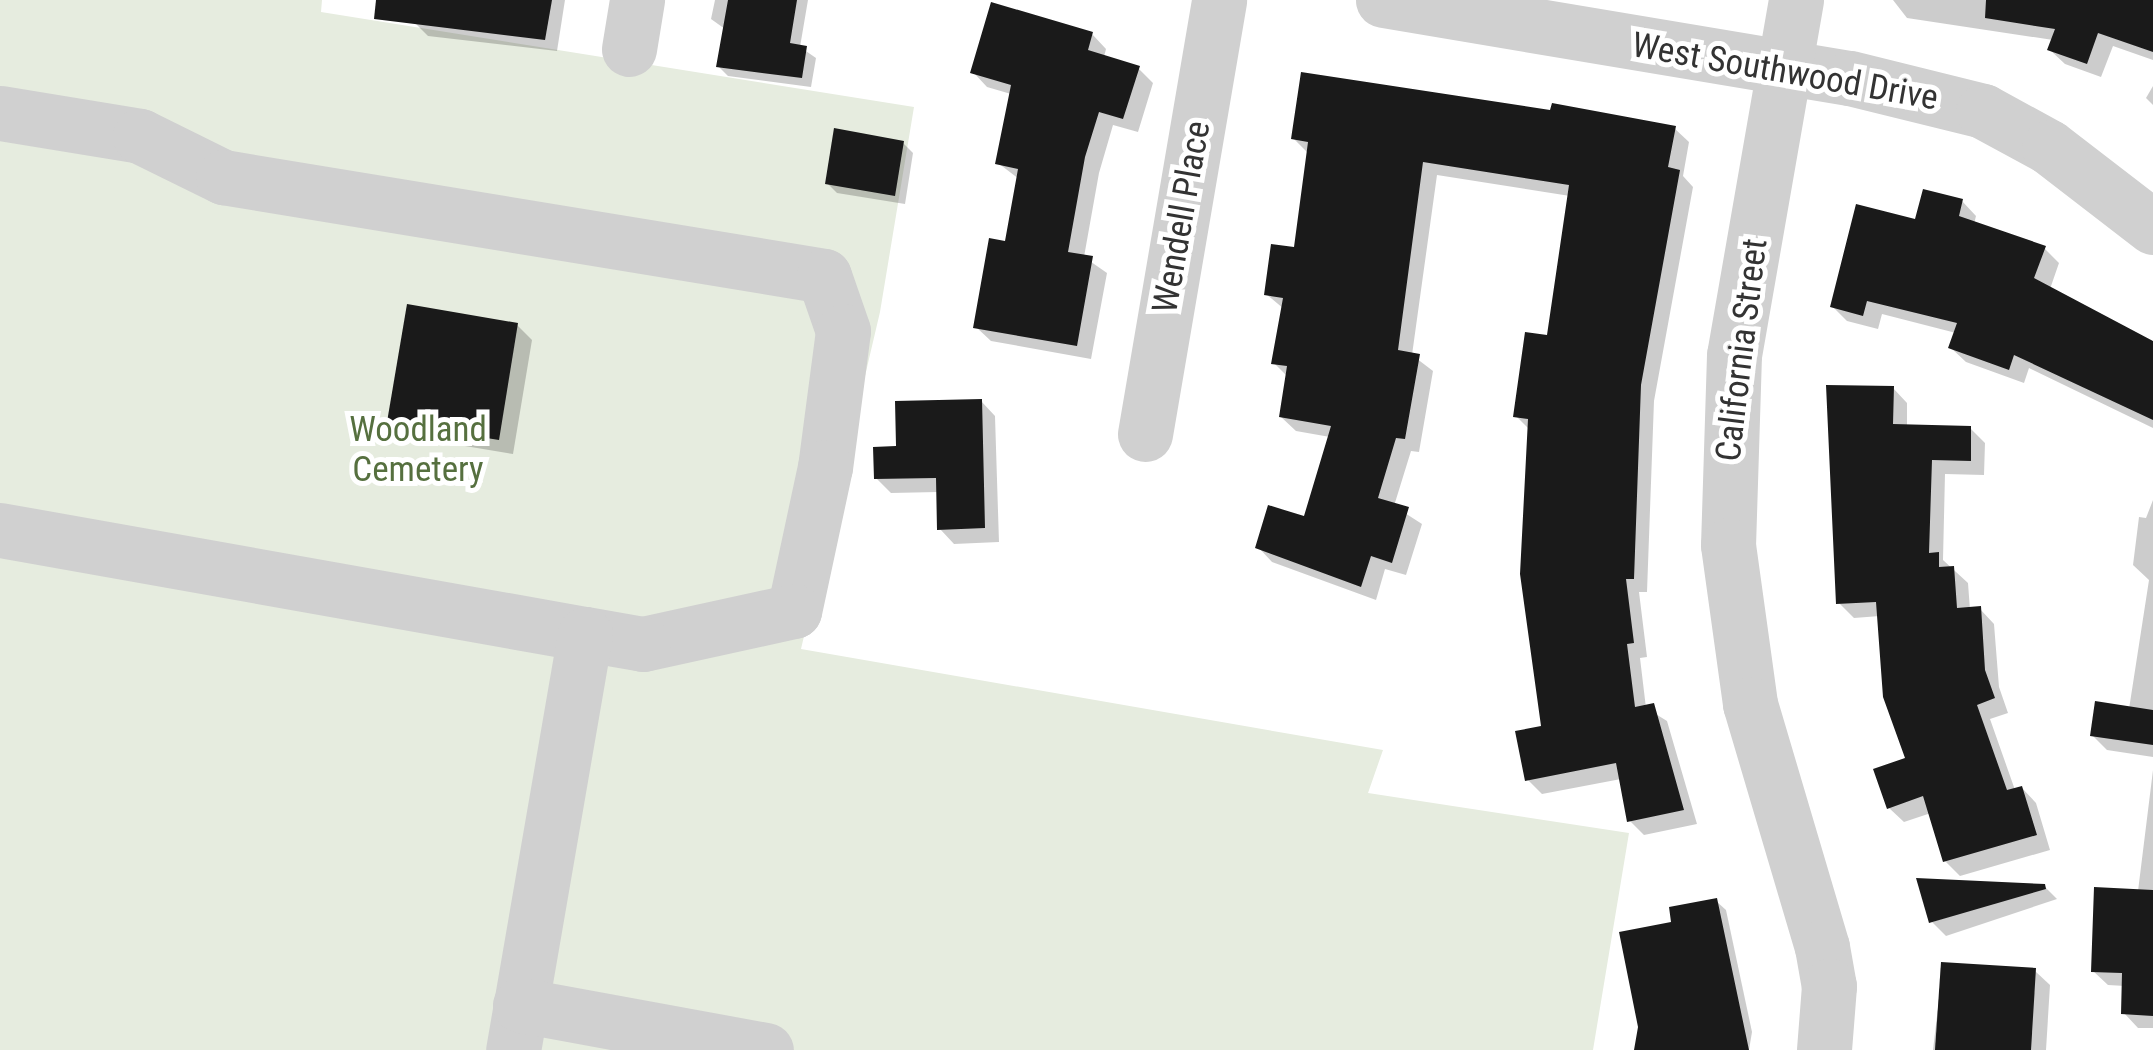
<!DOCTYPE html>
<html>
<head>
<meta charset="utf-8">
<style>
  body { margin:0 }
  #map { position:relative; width:2153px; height:1050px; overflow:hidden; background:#fff; font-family:"Roboto Condensed",sans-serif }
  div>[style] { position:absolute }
  .green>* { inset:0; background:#e6ecdf }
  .shadow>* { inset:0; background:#0003 }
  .building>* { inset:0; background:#1a1a1a }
  .minor>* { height:55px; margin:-27.5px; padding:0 27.5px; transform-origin:27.5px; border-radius:27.5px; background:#d0d0d0 }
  span { translate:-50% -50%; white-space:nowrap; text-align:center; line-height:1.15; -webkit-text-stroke:10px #fff; paint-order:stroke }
  .street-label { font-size:35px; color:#333 }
  .park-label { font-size:35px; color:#56703f }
</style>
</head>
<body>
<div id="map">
  <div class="green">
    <i style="clip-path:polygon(0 0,322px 0,321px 12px,914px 107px,880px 312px,801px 649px,1383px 750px,1368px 793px,1629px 833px,1593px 1050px,0 1050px)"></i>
  </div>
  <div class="shadow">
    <i style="clip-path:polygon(421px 0,565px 0,557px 51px,428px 36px,416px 24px)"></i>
    <i style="clip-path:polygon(715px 0,808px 0,800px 47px,816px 58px,811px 87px,728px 76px,718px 66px,725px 29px,711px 19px)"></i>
    <i style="clip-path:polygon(1893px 0,2153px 0,2153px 60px,2113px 46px,2101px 77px,2065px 64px,2050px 50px,2053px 40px,1907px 18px)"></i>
    <i style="clip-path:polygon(1092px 34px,1106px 49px,1104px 57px,1138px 68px,1153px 83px,1138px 132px,1113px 125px,1099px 173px,1084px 257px,1107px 273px,1091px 359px,991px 341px,976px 327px,1007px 244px,1019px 179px,998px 163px,1011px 94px,987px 87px,973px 72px)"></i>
    <i style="clip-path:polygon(2153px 86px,2153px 105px,2146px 98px)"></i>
    <i style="clip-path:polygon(1674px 128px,1689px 142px,1683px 176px,1693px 187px,1654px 401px,1647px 592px,1639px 592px,1647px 657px,1640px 658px,1646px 708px,1667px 721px,1697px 824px,1644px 835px,1630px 821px,1621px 779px,1542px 794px,1527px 779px,1543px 728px,1530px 430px,1516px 416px,1549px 338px,1570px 196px,1437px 175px,1412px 355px,1433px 371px,1419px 452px,1411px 451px,1394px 506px,1422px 524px,1406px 575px,1385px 569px,1376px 600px,1272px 562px,1258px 547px,1306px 519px,1330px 437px,1296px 431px,1281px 417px,1288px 377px,1274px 363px,1284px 309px,1266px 294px,1296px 250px,1309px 154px,1294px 139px)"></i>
    <i style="clip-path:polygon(903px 143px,913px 153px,905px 204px,837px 193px,827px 183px)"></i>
    <i style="clip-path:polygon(1962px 201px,1976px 216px,1974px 224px,2044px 248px,2059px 263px,2050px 289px,2153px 343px,2153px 428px,2029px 368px,2024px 383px,1966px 362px,1951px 348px,1956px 333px,1882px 314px,1878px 329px,1847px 321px,1832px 306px,1917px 222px)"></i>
    <i style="clip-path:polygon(517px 325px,532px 340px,513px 454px,405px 436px,390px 421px)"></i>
    <i style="clip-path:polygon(1893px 388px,1907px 403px,1907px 427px,1970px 428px,1985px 443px,1984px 475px,1945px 474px,1943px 560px,1968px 583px,1970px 610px,1980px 609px,1994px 624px,1999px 687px,2008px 713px,1990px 719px,2015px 790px,2022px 788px,2036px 803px,2050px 850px,1960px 876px,1945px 861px,1931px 813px,1904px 822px,1889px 808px,1908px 759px,1880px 616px,1854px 618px,1839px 603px)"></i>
    <i style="clip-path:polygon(981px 401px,995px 416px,999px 542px,954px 544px,940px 529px,938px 492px,891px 493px,876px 478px,898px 449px)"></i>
    <i style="clip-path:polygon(2153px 500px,2153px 757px,2107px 750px,2092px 735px,2129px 709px,2149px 580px,2133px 565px,2139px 517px,2146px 518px)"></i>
    <i style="clip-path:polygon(2153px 770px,2153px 1028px,2138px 1028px,2124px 1013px,2125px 986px,2108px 985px,2093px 971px,2138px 891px)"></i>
    <i style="clip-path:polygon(2044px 886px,2057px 899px,1946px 936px,1932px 922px)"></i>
    <i style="clip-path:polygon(1716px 901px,1726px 910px,1752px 1032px,1749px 1050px,1637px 1050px,1674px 924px)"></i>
    <i style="clip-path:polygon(1943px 965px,2035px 971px,2050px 985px,2046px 1050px,1933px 1050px)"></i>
  </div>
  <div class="building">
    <i style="clip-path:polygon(376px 0,552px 0,545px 40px,374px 19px)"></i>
    <i style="clip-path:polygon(728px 0,797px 0,790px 43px,807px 46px,802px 78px,716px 67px)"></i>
    <i style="clip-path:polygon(1986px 0,2153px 0,2153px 52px,2098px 33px,2087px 64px,2047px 50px,2055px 29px,1985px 18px)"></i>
    <i style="clip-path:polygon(991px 2px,1093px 32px,1088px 50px,1140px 66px,1123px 119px,1099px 112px,1085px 157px,1068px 252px,1093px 256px,1077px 346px,973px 328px,989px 238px,1005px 241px,1018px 169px,995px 164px,1011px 85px,970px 73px)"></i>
    <i style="clip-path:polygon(1301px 72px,1550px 110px,1552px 103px,1676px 126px,1668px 167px,1680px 170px,1641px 385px,1634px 579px,1626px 579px,1634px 643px,1627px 644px,1635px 707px,1654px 703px,1684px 810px,1627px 822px,1616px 763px,1525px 781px,1515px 731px,1541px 726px,1520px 574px,1528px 419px,1513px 417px,1525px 332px,1547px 335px,1569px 185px,1423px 162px,1398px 350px,1420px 354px,1405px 439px,1396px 438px,1378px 498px,1409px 507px,1392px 563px,1371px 556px,1361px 587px,1255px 548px,1268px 505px,1304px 516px,1331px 426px,1279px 417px,1287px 366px,1271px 364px,1283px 298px,1264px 295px,1271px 244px,1294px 247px,1308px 142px,1291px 139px)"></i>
    <i style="clip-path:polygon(834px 128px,904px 141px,895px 196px,825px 184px)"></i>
    <i style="clip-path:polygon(1923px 189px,1963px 199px,1959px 216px,2046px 246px,2034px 278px,2153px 341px,2153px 420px,2014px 355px,2009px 370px,1948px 348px,1957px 323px,1867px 301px,1863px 316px,1830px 307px,1856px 204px,1915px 219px)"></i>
    <i style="clip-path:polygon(407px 304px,518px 323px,499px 440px,387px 422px)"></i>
    <i style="clip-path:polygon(1826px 385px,1894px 386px,1893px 424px,1971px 426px,1971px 461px,1932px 460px,1929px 553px,1939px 552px,1939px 567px,1954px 566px,1957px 608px,1981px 606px,1985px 670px,1995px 698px,1977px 705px,2007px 790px,2022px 786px,2037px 835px,1943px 862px,1923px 796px,1887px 809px,1873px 769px,1905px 758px,1883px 697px,1876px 602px,1836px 604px)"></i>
    <i style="clip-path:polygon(982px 399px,985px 528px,937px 530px,936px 478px,874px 479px,873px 447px,896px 446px,895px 401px)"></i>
    <i style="clip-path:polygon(2095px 701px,2153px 710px,2153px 745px,2090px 736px)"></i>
    <i style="clip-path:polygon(1916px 878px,2045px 884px,2046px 889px,1929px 923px)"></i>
    <i style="clip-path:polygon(2094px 887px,2153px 890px,2153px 1016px,2121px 1014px,2122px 973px,2091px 972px)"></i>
    <i style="clip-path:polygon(1717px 898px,1749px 1050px,1634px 1050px,1638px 1027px,1619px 932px,1671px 922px,1669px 907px)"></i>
    <i style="clip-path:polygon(1941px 962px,2036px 968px,2031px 1050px,1935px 1050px)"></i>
  </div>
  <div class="minor">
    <i style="left:1383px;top:0;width:473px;rotate:9.5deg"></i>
    <i style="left:1850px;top:78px;width:137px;rotate:13.9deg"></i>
    <i style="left:1983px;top:111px;width:75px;rotate:28.6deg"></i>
    <i style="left:2049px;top:147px;width:131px;rotate:37.6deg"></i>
    <i style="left:1796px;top:0;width:360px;rotate:99.9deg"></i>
    <i style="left:1734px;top:355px;width:190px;rotate:91.8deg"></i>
    <i style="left:1728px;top:545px;width:161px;rotate:82.1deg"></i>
    <i style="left:1750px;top:704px;width:253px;rotate:73.5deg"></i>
    <i style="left:1822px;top:947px;width:40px;rotate:80deg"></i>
    <i style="left:1829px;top:986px;width:64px;rotate:94.5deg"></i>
    <i style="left:629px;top:49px;width:50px;rotate:-80.7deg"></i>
    <i style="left:0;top:113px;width:142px;rotate:9.3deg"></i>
    <i style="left:140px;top:136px;width:93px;rotate:26.3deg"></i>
    <i style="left:223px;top:177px;width:609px;rotate:9.35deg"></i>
    <i style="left:824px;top:276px;width:58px;rotate:70.9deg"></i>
    <i style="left:843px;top:331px;width:137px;rotate:97.5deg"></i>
    <i style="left:825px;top:467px;width:147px;rotate:102.1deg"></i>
    <i style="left:794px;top:611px;width:155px;rotate:167.7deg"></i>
    <i style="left:643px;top:644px;width:59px;rotate:-170.2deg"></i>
    <i style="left:1145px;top:434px;width:440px;rotate:-80.3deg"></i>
    <i style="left:0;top:530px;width:594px;rotate:10.08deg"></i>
    <i style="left:585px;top:634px;width:422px;rotate:99.8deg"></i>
    <i style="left:520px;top:1005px;width:250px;rotate:10.4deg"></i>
  </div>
  <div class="street-label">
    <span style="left:1785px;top:72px;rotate:10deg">West Southwood Drive</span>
    <span style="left:1182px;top:217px;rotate:-80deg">Wendell Place</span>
    <span style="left:1742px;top:350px;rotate:-83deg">California Street</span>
  </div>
  <div class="park-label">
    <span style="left:418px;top:450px">Woodland<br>Cemetery</span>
  </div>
</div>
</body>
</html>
